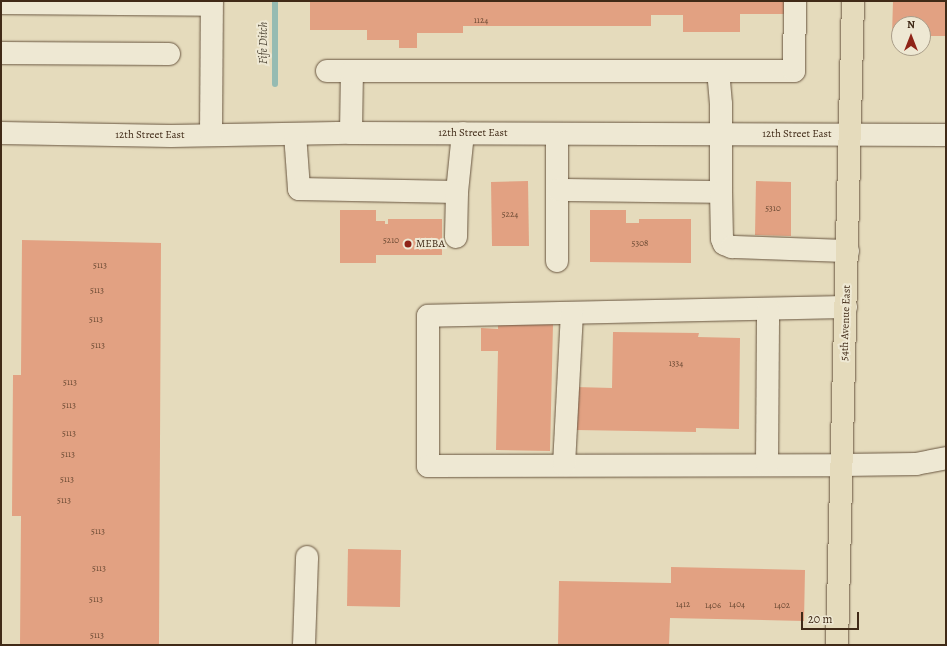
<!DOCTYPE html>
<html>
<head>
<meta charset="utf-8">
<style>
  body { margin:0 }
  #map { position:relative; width:947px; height:646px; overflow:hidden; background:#e5dbbc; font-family:Alegreya,serif }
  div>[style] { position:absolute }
  .stream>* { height:6px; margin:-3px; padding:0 3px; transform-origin:3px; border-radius:3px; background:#96bbb2 }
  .building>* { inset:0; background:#e2a182 }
  .roads { filter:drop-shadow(0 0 1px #695640) drop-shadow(0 0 1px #695640) }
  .minor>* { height:22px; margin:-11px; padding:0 11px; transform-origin:11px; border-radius:11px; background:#eee8d3 }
  .major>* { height:22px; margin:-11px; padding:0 11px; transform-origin:11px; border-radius:11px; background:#e5dbbc }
  .dots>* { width:11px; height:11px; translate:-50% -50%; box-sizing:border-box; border:2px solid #eee8d3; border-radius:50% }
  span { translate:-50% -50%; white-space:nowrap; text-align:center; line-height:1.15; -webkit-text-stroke:4px #eee8d3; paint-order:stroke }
  .number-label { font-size:9px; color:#684832 }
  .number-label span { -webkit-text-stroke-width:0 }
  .street-label { font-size:11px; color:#402a17 }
  .poi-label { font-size:11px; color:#402a17 }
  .left { translate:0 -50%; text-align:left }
  .water-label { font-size:12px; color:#564e3e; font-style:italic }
  .frame { position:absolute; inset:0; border:2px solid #402a17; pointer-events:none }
  .north { position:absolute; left:891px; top:16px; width:40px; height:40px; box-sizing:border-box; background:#eee8d3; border:1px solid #a89c88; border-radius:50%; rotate:0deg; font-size:11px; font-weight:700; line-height:16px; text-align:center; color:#402a17 }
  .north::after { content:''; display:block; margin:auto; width:14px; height:18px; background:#8f2418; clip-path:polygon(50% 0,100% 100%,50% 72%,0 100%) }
  .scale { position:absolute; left:801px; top:612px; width:58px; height:18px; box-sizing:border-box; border:2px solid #402a17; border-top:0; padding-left:5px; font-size:12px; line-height:14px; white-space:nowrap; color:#402a17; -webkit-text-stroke:3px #eee8d3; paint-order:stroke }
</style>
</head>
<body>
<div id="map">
  <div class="stream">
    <i style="left:275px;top:1px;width:83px;rotate:90deg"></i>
  </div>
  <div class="building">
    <i style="clip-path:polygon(310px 1px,788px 1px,788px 14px,740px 14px,740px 32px,683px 32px,683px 15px,651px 15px,651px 26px,463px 26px,463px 33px,417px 33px,417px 48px,399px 48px,399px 40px,367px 40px,367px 30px,310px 30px)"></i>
    <i style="clip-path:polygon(893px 1px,946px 1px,946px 36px,923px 36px,923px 24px,899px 24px,899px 36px,892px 35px)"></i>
    <i style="clip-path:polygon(528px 181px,529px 246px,492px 246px,491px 182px)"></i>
    <i style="clip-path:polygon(756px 181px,791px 182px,791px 236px,755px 235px)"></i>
    <i style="clip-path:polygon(340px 210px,376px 210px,376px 221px,385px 221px,385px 224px,388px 224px,388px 219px,442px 219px,442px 255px,376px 255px,376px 263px,340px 263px)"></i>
    <i style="clip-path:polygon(590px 210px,626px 210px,626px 223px,639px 223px,639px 219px,691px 219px,691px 263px,590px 262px)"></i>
    <i style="clip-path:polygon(22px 240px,161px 243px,159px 645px,20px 645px,21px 516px,12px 516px,13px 375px,21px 375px)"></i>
    <i style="clip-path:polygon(498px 323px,553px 324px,550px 451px,496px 450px,498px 351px,481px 351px,481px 328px,498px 329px)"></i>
    <i style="clip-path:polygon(613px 332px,699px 333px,698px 337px,740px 338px,739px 429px,696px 428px,696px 432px,576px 430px,576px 387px,612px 388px)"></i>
    <i style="clip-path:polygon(348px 549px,401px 550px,400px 607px,347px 606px)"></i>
    <i style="clip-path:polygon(671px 567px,805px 570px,804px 621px,670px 618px,669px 645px,558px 645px,559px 581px,671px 583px)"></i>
  </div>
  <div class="roads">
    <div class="minor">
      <i style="left:1px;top:3px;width:210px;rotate:0.5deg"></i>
      <i style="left:1px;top:53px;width:168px;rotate:0.3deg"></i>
      <i style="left:327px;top:71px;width:25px"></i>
      <i style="left:1px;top:133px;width:170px;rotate:1deg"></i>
      <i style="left:171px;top:136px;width:180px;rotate:-1deg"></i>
      <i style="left:351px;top:133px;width:595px;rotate:0.19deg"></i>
      <i style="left:351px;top:133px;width:62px;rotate:-89.1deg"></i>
      <i style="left:352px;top:71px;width:442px"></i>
      <i style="left:794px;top:71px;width:70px;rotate:-89.2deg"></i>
      <i style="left:295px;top:134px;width:55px;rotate:85.8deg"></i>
      <i style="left:299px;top:189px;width:158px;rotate:1.1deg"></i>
      <i style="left:457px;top:192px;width:59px;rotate:-84.2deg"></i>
      <i style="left:557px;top:134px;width:127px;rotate:90deg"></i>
      <i style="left:211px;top:135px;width:134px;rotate:-89.6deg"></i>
      <i style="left:558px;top:190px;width:163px;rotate:0.7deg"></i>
      <i style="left:721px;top:192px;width:88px;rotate:-90deg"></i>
      <i style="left:721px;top:104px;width:33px;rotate:-95deg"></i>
      <i style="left:721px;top:192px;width:47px;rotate:88.8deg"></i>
      <i style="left:722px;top:239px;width:5px;rotate:68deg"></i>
      <i style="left:724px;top:244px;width:9px;rotate:21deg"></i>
      <i style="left:732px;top:247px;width:116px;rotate:2deg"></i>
      <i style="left:456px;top:237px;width:45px;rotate:-88.7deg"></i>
      <i style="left:846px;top:307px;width:418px;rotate:178.8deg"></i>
      <i style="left:428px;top:316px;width:150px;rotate:90deg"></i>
      <i style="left:428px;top:466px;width:414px;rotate:-0.1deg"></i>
      <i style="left:842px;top:465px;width:74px;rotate:-0.8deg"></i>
      <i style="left:916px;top:464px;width:31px;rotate:-11deg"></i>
      <i style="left:564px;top:465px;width:151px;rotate:-87deg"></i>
      <i style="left:767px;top:465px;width:156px;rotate:-89.6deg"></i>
      <i style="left:304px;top:645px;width:88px;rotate:-88deg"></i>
    </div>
    <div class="major">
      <i style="left:837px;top:645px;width:644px;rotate:-88.58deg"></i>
    </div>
  </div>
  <div class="dots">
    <i style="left:408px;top:244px;background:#8f2418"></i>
  </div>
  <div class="number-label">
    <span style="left:481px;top:20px">1124</span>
    <span style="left:773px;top:208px">5310</span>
    <span style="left:510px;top:214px">5224</span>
    <span style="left:391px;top:240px">5210</span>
    <span style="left:640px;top:243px">5308</span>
    <span style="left:100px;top:265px">5113</span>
    <span style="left:97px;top:290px">5113</span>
    <span style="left:96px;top:319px">5113</span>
    <span style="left:98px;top:345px">5113</span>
    <span style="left:676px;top:363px">1334</span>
    <span style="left:70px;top:382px">5113</span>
    <span style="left:69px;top:405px">5113</span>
    <span style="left:69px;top:433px">5113</span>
    <span style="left:68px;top:454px">5113</span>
    <span style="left:67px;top:479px">5113</span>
    <span style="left:64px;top:500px">5113</span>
    <span style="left:98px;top:531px">5113</span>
    <span style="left:99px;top:568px">5113</span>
    <span style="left:96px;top:599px">5113</span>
    <span style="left:683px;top:604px">1412</span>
    <span style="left:737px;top:604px">1404</span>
    <span style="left:713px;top:605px">1406</span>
    <span style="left:782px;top:605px">1402</span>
    <span style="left:97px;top:635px">5113</span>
  </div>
  <div class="street-label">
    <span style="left:473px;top:133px">12th Street East</span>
    <span style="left:797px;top:134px">12th Street East</span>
    <span style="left:150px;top:135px">12th Street East</span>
    <span style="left:846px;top:323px;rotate:-88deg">54th Avenue East</span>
  </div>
  <div class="poi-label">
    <span class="left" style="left:416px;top:244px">MEBA</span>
  </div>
  <div class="water-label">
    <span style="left:264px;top:43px;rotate:-90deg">Fife Ditch</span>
  </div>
  <div class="frame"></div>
  <div class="north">N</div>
  <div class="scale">20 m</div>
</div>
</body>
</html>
